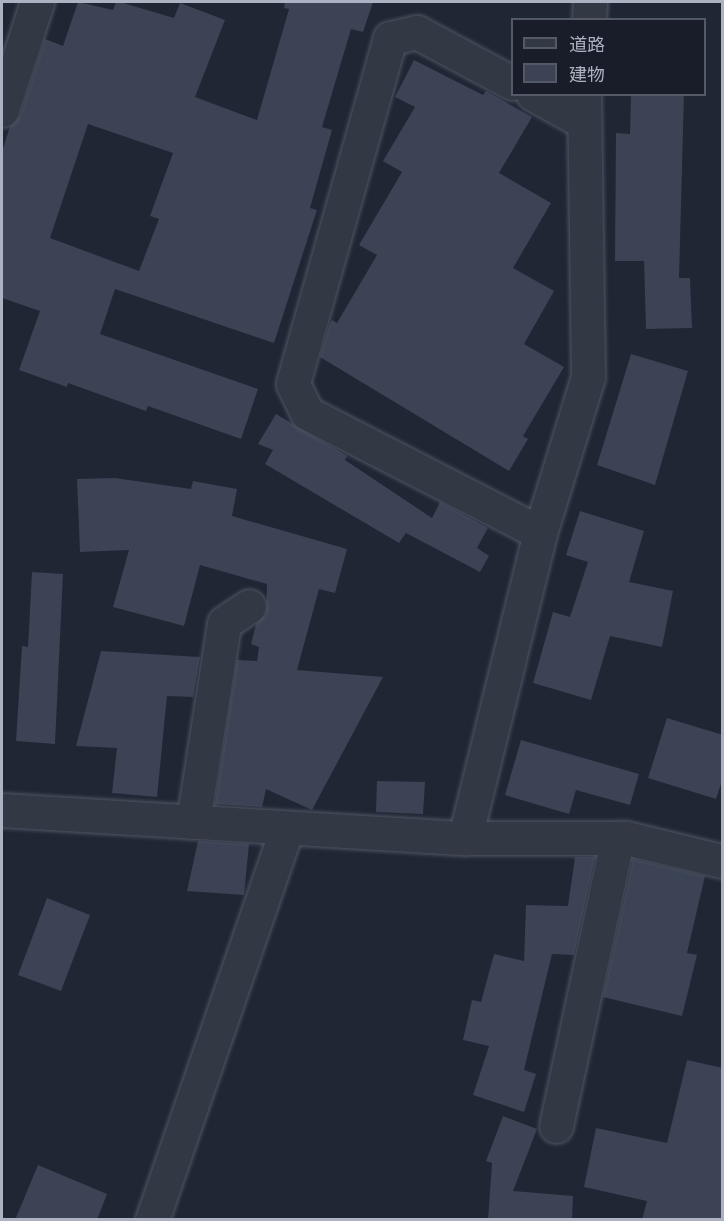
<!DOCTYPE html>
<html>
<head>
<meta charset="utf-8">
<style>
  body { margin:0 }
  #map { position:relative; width:724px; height:1221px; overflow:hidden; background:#1f2634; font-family:"Space Grotesk","Noto Sans JP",sans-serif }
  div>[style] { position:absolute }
  .building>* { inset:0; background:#3b4355 }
  .roads { filter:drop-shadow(0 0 2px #505563) drop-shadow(0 0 2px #505563) }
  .minor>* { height:33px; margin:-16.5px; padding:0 16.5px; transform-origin:16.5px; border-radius:16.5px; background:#333845 }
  span { translate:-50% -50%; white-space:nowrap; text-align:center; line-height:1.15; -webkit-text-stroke:4.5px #181d29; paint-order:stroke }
  .frame { position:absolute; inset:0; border:3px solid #acb2c2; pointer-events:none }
  .legend { position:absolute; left:511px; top:18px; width:195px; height:78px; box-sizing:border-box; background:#181d29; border:2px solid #535966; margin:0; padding:8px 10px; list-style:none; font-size:18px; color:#acb2c2 }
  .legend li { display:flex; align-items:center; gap:12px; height:30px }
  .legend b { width:30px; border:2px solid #535966 }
</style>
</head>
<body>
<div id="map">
  <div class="building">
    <i style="clip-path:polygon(evenodd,78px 2px,113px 10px,116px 2px,120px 2px,174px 18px,180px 3px,225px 20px,195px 97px,257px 120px,289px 9px,284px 8px,285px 2px,373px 2px,363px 32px,351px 29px,322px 127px,332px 130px,310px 208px,317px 210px,274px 343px,115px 289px,100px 334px,258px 389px,241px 439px,148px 406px,146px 411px,68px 383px,67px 387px,19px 370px,40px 311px,2px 298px,2px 152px,10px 126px,20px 116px,45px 39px,63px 46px,78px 2px,88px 124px,173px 153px,150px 216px,159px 219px,139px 271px,50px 238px,88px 124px)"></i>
    <i style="clip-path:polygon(414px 60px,483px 95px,486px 91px,532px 117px,499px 173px,551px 203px,513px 268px,554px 291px,524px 344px,564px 367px,523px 436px,528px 439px,509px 471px,320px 357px,329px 326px,332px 320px,337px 323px,377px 255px,359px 245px,402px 172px,383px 161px,415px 107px,395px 97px)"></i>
    <i style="clip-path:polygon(631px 94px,684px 94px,679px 278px,690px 278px,692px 328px,646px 329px,644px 261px,615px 261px,616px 133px,630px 134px)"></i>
    <i style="clip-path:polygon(631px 354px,688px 371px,655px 485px,597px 465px)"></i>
    <i style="clip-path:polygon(276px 414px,347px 456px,345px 460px,432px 518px,440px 502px,488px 528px,477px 548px,489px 556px,480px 572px,406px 533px,399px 543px,265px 464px,273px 450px,258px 444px)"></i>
    <i style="clip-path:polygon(115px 478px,191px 489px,193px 481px,237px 489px,232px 516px,347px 549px,335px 593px,319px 589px,297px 670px,383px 677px,312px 810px,266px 789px,262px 807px,215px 804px,237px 660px,257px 661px,259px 647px,251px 644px,256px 624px,266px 614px,267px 584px,200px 565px,184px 626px,113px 607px,129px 550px,80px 552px,77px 479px)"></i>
    <i style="clip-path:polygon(580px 511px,644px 531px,629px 582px,673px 591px,662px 647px,610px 636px,591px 700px,533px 683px,553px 612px,570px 617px,588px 562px,566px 555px)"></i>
    <i style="clip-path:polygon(32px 572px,63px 574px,55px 744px,16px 741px,22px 646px,28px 647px)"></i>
    <i style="clip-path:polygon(101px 651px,200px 657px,193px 697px,167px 696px,157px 797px,112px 793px,117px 748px,76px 746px)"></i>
    <i style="clip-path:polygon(667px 718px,723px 735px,723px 778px,716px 799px,648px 778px)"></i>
    <i style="clip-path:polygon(521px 740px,639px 774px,630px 805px,576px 790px,569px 814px,505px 795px)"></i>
    <i style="clip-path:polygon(377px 781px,425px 782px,423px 814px,376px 812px)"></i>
    <i style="clip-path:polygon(198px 841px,249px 844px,244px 895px,187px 891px)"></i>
    <i style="clip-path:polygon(575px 857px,595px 857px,574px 955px,552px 954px,524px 1070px,536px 1074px,524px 1112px,473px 1095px,489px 1046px,463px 1040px,472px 1000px,481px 1002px,494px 954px,524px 961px,526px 905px,568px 906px)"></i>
    <i style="clip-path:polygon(633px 859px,705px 876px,687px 953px,697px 955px,682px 1016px,603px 997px)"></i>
    <i style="clip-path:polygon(47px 898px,90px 915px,61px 991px,18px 975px)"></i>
    <i style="clip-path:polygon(687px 1060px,723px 1068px,723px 1220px,642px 1220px,647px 1201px,584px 1187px,596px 1128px,667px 1143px)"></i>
    <i style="clip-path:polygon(503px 1116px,537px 1129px,513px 1191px,573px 1196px,572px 1220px,488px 1220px,492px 1163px,486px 1161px)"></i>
    <i style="clip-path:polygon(38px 1165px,107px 1194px,97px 1220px,15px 1220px)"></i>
  </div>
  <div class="roads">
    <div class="minor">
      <i style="left:589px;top:20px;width:18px;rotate:-87deg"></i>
      <i style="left:512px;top:83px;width:108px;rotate:-151.8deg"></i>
      <i style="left:417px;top:32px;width:28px;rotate:167deg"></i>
      <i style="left:390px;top:38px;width:359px;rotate:105.7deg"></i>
      <i style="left:293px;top:384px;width:32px;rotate:64deg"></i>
      <i style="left:307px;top:413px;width:262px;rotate:27.2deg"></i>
      <i style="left:533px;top:94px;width:58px;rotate:28.8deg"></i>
      <i style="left:2px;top:110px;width:114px;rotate:-72deg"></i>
      <i style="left:2px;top:810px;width:464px;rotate:3.5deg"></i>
      <i style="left:465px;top:838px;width:161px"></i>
      <i style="left:626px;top:838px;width:99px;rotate:13.5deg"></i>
      <i style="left:193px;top:822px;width:201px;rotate:-81.1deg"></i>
      <i style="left:224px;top:623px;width:30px;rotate:-34deg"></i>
      <i style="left:465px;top:838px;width:314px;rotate:-76.2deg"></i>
      <i style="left:540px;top:533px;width:163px;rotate:-72.9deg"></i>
      <i style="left:588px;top:377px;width:283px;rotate:-90.8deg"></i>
      <i style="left:556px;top:1126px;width:295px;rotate:-77.9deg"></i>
      <i style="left:152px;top:1220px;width:415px;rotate:-71deg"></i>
    </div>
  </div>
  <div class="frame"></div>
  <ul class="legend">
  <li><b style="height:8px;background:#333845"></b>道路</li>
  <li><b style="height:16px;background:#3b4355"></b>建物</li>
  </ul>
</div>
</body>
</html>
